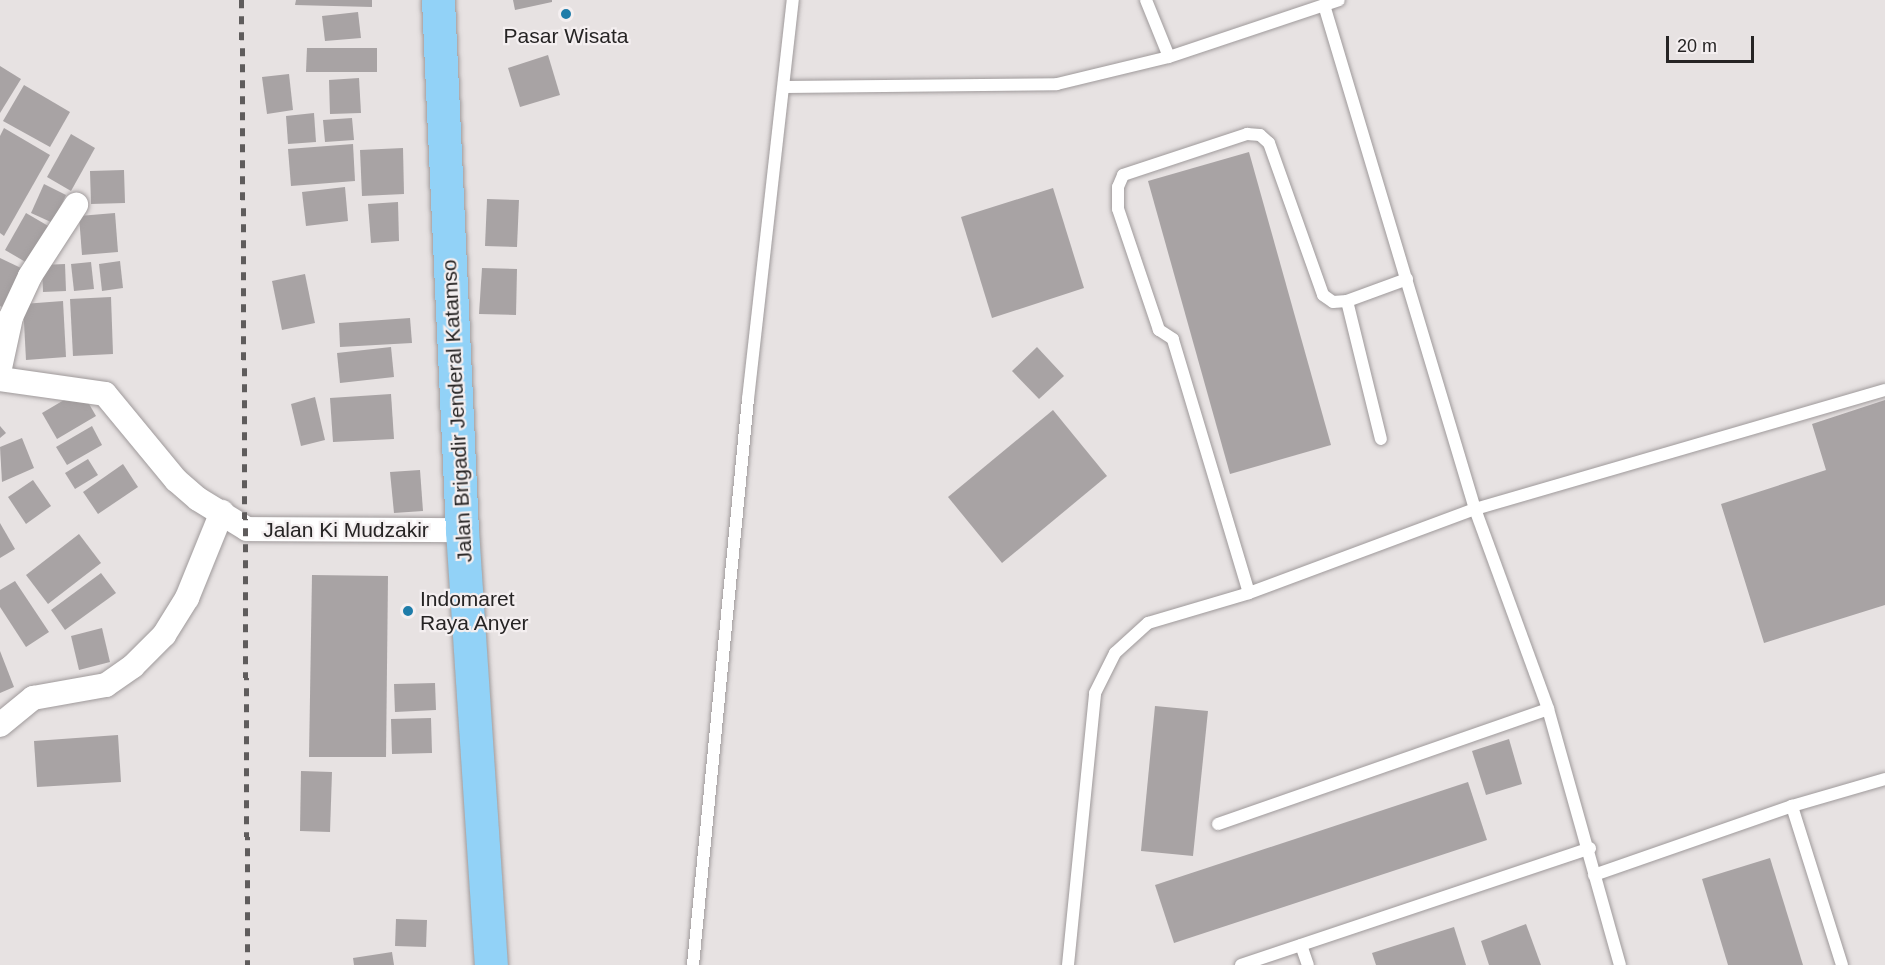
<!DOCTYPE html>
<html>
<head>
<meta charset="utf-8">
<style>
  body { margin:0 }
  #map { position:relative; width:1885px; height:965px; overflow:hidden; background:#e7e2e2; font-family:Arial,sans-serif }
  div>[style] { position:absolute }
  .building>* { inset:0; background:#a8a3a4 }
  .roads { filter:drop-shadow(0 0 2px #9f9a9b) drop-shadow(0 0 2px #9f9a9b) }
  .lane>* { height:12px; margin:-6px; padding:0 6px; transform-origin:6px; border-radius:6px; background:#fff }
  .street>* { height:24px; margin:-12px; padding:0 12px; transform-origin:12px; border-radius:12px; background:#fff }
  .highway>* { height:33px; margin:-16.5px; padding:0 16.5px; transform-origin:16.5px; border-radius:16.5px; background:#92d2f7 }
  .rail>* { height:4.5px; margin-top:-2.25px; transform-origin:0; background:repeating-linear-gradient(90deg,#5f5c5c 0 8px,transparent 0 16px) }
  .dots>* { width:16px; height:16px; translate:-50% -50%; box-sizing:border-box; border:3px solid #f4eff0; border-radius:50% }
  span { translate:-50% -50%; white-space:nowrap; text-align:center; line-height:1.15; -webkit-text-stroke:4.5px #f4eff0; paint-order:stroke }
  .poi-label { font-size:21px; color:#262424 }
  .left { translate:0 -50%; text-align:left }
  .street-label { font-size:21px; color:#262424 }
  .scale { position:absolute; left:1666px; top:36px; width:88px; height:27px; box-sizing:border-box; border:3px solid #262424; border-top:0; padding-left:8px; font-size:18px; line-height:21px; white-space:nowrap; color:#262424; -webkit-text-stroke:4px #f4eff0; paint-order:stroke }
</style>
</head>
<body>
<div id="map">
  <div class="building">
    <i style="clip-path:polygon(296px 0,372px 0,372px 7px,295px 5px)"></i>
    <i style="clip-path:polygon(513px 0,552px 0,552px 2px,515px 10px)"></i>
    <i style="clip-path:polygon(358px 12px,361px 38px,325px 41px,322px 16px)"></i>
    <i style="clip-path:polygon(307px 48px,377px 48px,377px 72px,306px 72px)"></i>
    <i style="clip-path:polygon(548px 55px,560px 95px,520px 107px,508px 68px)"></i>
    <i style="clip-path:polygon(0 66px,21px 79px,0 113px)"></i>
    <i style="clip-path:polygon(289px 74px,293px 110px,267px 114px,262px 77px)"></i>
    <i style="clip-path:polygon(359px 78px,361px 113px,330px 114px,329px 80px)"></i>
    <i style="clip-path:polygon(24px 85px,70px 112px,50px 147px,3px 121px)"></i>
    <i style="clip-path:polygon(314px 113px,316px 142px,288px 144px,286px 116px)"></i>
    <i style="clip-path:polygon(352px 118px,354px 140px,325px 142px,323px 120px)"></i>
    <i style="clip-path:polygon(4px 128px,50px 155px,4px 236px,0 233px,0 136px)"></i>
    <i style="clip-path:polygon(71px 134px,95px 148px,71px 191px,47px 177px)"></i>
    <i style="clip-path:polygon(353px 144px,355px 181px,291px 186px,288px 149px)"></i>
    <i style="clip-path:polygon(403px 148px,404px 194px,362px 196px,360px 150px)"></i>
    <i style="clip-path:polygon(1249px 152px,1331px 445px,1230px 474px,1148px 181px)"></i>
    <i style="clip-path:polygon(124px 170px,125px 203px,91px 204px,90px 171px)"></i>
    <i style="clip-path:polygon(44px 184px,66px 195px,53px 223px,31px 213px)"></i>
    <i style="clip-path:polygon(345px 187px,348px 221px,306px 226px,302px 192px)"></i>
    <i style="clip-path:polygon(1053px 188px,1084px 288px,992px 318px,961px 217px)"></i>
    <i style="clip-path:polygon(487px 199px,519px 200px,517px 247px,485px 246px)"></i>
    <i style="clip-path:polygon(398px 202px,399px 241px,371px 243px,368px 204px)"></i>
    <i style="clip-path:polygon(26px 213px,50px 227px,29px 264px,5px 250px)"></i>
    <i style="clip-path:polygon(115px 213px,118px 252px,82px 255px,79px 216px)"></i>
    <i style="clip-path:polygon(0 258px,21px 268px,2px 307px,0 306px)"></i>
    <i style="clip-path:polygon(120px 261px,123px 288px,102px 291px,99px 264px)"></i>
    <i style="clip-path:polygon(91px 262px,94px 289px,74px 291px,71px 264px)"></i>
    <i style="clip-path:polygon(65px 264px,66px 291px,43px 292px,42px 265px)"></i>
    <i style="clip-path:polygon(482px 268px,517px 269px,516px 315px,479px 314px)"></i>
    <i style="clip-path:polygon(305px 274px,315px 323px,282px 330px,272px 281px)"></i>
    <i style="clip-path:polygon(111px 297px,113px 354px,73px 356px,70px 299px)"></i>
    <i style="clip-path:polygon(63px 301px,66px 357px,26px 360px,23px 304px)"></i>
    <i style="clip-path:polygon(410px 318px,412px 343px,340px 347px,339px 323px)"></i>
    <i style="clip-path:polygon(391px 347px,394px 377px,340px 383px,337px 353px)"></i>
    <i style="clip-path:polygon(1037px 347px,1064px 376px,1039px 399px,1012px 371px)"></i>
    <i style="clip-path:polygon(81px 390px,96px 416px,57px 439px,42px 413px)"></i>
    <i style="clip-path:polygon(391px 394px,394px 439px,333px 442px,330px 398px)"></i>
    <i style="clip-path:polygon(315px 397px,325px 440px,301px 446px,291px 404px)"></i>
    <i style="clip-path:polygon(1885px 400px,1885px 605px,1764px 643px,1721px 504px,1826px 470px,1812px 424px)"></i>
    <i style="clip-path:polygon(1053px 410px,1107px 476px,1002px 563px,948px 497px)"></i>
    <i style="clip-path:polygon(0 426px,6px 433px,0 438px)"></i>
    <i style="clip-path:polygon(92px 426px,102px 445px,67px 465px,56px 447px)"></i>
    <i style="clip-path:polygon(22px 438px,34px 468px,2px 482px,0 447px)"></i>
    <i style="clip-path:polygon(88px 459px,98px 475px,75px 489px,65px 473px)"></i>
    <i style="clip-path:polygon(123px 464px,138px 487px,98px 514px,83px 492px)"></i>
    <i style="clip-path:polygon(420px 470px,423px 511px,394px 513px,390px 472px)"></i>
    <i style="clip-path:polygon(33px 480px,51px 506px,26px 524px,8px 497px)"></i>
    <i style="clip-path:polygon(0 523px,15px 549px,0 558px)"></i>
    <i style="clip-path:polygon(79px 534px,101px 563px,48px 604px,26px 575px)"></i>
    <i style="clip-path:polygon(101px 573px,116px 593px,65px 630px,51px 610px)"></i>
    <i style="clip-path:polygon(312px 575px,388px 576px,386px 757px,309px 757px)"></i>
    <i style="clip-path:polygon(15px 581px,49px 632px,26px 647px,0 607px,0 590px)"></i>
    <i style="clip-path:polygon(102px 628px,110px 662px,79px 670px,71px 636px)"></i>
    <i style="clip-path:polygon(0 651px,14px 687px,0 693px)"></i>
    <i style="clip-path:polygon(435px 683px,436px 710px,395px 712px,394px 684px)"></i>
    <i style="clip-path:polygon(1155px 706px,1208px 711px,1193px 856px,1141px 851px)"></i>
    <i style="clip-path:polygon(431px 718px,432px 753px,392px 754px,391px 719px)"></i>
    <i style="clip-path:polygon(118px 735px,121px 782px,37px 787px,34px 741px)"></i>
    <i style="clip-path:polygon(1509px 739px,1522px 784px,1486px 795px,1472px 751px)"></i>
    <i style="clip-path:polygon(301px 771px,332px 772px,330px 832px,300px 831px)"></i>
    <i style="clip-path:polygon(1468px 782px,1487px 840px,1174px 943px,1155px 885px)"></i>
    <i style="clip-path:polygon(1770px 858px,1803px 965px,1728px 965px,1702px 879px)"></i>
    <i style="clip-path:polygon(396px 919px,427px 920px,426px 947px,395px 946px)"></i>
    <i style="clip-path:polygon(1526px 924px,1541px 965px,1489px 965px,1481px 941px)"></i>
    <i style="clip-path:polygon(1454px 927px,1466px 965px,1376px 965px,1372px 953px)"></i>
    <i style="clip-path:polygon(392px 952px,394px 965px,354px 965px,353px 958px)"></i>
  </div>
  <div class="roads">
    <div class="lane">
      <i style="left:1146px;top:0;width:61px;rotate:68deg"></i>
      <i style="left:1324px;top:5px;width:526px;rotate:73.32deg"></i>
      <i style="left:1475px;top:509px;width:213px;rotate:69.9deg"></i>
      <i style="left:1548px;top:709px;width:266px;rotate:74.3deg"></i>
      <i style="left:785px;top:87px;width:272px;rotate:-0.6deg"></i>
      <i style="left:1057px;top:84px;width:115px;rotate:-13.6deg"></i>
      <i style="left:1169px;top:57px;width:179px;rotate:-18.5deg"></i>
      <i style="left:1347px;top:301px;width:142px;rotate:76.2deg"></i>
      <i style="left:1249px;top:593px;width:265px;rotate:-106.7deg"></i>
      <i style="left:1173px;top:339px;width:17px;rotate:-147deg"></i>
      <i style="left:1159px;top:330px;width:128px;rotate:-108.7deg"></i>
      <i style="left:1118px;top:209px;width:22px;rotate:-90deg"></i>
      <i style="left:1118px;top:187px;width:13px;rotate:-67deg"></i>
      <i style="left:1123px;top:175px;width:131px;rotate:-18.3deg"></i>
      <i style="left:1247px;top:134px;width:13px;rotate:4deg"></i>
      <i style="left:1260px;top:135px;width:12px;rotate:42deg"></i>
      <i style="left:1269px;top:143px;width:161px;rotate:70.4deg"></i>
      <i style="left:1323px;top:295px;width:12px;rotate:35deg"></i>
      <i style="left:1333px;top:302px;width:14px;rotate:-4deg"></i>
      <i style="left:1347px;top:301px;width:64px;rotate:-20.1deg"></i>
      <i style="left:1218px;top:824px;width:349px;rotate:-19.2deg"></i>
      <i style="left:1594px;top:875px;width:210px;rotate:-19.2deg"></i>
      <i style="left:1301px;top:945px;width:21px;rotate:71deg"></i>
      <i style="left:693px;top:965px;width:569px;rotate:-84.45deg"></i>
      <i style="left:748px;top:399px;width:402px;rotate:-83.6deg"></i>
      <i style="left:1068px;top:965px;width:273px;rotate:-84.3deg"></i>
      <i style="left:1095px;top:693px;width:45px;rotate:-63.4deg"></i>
      <i style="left:1115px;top:653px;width:45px;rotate:-42.3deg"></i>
      <i style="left:1148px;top:623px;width:105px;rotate:-16.5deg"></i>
      <i style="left:1249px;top:593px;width:241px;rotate:-20.4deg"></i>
      <i style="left:1475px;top:509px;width:427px;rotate:-16.2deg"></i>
      <i style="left:1241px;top:965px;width:368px;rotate:-18.5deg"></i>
      <i style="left:1842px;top:965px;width:167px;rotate:-107.5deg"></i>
      <i style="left:1792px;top:806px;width:97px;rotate:-16.2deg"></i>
    </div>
    <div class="street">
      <i style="left:0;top:368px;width:52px;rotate:-77.8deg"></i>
      <i style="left:11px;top:317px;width:45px;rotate:-65.1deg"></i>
      <i style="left:30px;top:276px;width:85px;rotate:-57.1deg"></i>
      <i style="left:0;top:379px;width:106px;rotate:8.1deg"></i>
      <i style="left:105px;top:394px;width:112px;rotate:50.5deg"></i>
      <i style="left:176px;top:480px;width:29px;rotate:41deg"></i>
      <i style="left:198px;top:499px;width:57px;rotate:31.5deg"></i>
      <i style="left:247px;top:529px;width:215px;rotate:0.3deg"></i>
      <i style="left:0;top:725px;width:43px;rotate:-39.3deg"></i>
      <i style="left:33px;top:698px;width:74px;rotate:-10.1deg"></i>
      <i style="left:106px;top:685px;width:33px;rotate:-35deg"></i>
      <i style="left:133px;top:666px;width:44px;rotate:-45deg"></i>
      <i style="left:164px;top:635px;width:44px;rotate:-58.1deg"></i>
      <i style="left:187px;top:598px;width:93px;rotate:-67.9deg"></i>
    </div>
    <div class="highway">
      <i style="left:438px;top:0;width:531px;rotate:87.41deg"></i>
      <i style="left:462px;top:530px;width:436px;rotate:86.2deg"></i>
    </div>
  </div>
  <div class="rail">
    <i style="left:242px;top:0;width:965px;rotate:89.64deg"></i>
  </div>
  <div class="dots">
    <i style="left:566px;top:14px;background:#1e7ca9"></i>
    <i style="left:408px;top:611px;background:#1e7ca9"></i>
  </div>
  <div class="poi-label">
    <span style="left:566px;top:36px">Pasar Wisata</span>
    <span class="left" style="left:420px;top:611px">Indomaret<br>Raya Anyer</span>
  </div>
  <div class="street-label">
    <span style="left:457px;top:411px;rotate:-93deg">Jalan Brigadir Jenderal Katamso</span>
    <span style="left:346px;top:530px">Jalan Ki Mudzakir</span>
  </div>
  <div class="scale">20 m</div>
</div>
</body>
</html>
